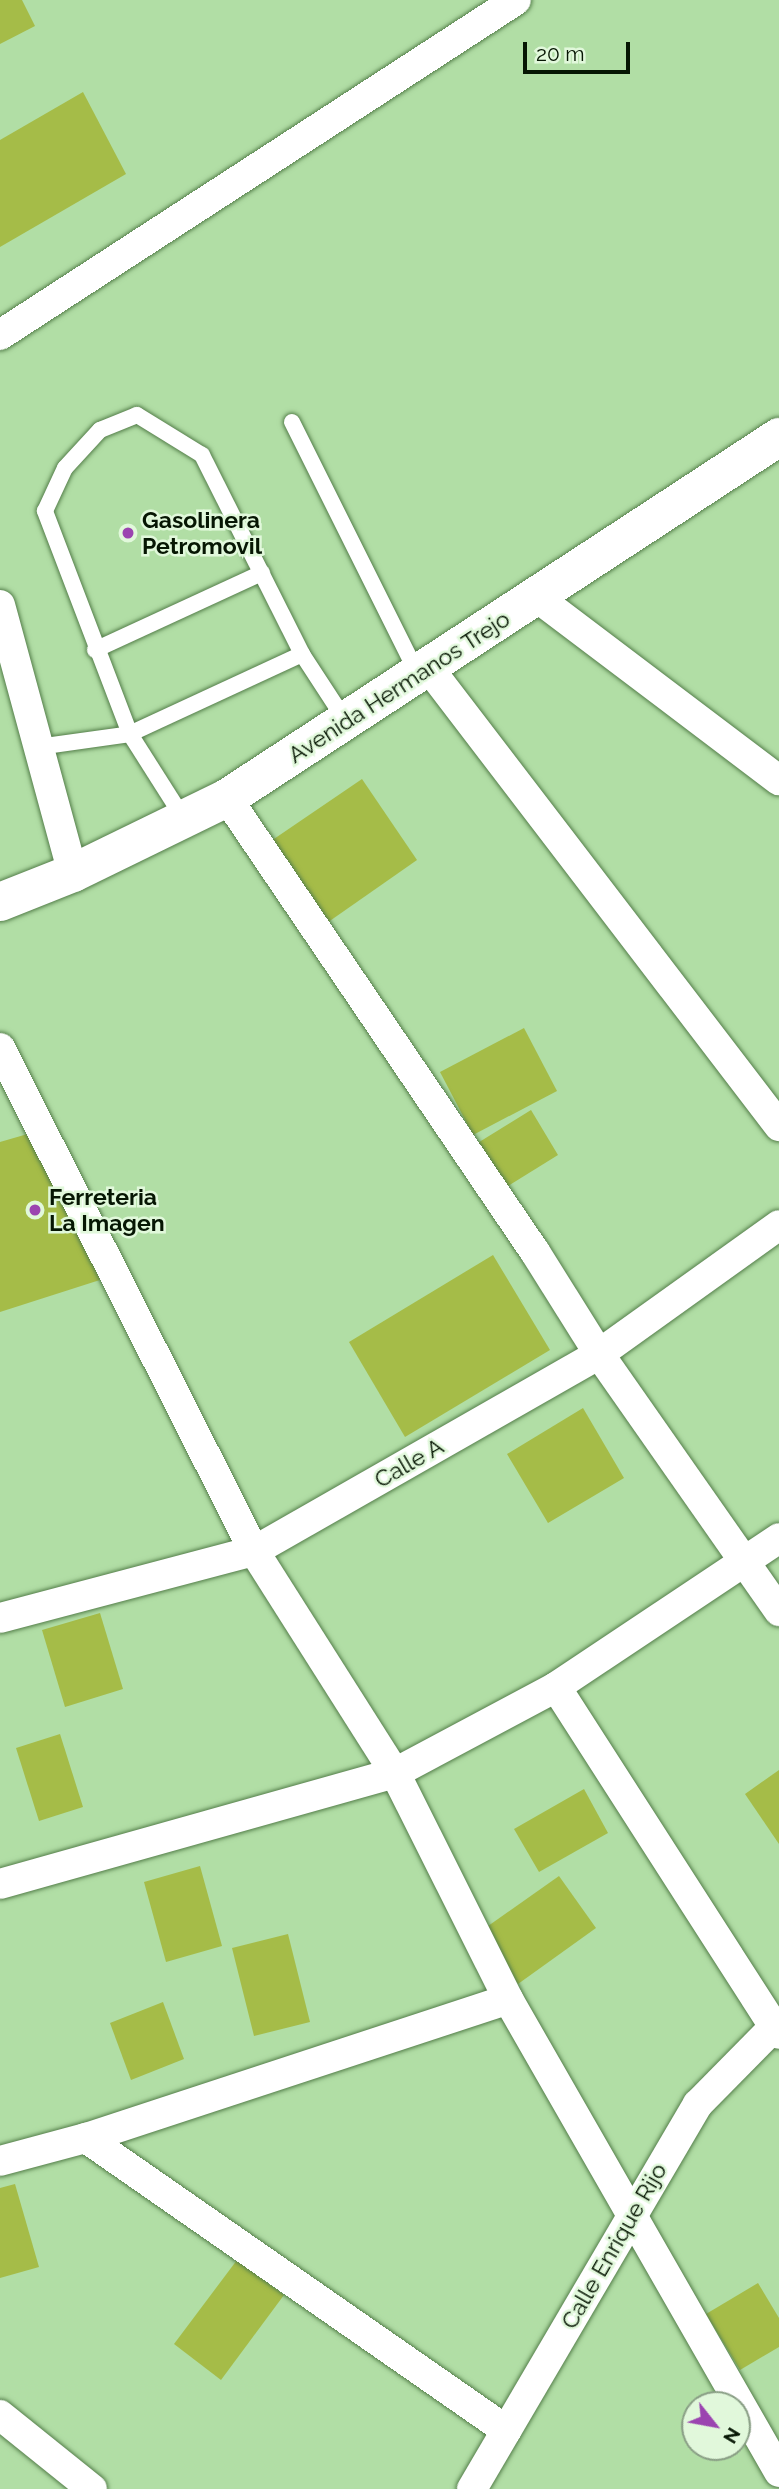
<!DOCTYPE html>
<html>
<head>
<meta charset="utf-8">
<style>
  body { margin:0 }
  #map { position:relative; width:779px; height:2489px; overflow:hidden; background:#b1dea5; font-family:Raleway,sans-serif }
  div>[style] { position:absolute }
  .building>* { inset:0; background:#a5bc48 }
  .roads { filter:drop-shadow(0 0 2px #547e4a) drop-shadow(0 0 2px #547e4a) }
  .service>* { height:16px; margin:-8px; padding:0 8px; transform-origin:8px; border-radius:8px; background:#fff }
  .minor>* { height:30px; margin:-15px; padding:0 15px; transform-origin:15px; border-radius:15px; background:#fff }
  .primary>* { height:38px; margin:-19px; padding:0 19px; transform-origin:19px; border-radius:19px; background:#fff }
  .dots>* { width:19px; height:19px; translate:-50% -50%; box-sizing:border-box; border:4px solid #e1f8db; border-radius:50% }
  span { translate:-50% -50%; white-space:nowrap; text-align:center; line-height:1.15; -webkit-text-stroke:5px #e1f8db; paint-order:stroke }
  .poi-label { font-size:23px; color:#061603; font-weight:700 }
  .left { translate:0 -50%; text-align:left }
  .street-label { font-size:23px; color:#061603 }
  .north { position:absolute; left:681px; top:2391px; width:70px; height:70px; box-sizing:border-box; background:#e1f8db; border:2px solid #899e85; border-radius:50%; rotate:121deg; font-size:19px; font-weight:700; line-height:28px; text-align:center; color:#061603 }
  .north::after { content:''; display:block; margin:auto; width:24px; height:32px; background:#9b44b0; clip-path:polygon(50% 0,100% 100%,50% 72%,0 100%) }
  .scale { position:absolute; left:523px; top:42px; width:107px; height:32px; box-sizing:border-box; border:4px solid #061603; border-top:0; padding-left:9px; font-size:21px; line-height:24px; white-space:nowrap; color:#061603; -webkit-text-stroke:5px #e1f8db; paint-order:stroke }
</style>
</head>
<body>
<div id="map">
  <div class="building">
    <i style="clip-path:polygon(0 0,22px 0,35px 26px,0 44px)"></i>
    <i style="clip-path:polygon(83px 92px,126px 174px,0 247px,0 140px)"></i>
    <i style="clip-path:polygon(362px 779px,417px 860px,324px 925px,268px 843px)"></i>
    <i style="clip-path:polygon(524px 1028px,557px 1091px,473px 1135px,440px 1072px)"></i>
    <i style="clip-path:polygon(531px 1110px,558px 1155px,503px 1189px,476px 1144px)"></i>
    <i style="clip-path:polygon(31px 1133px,103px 1279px,0 1312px,0 1142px)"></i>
    <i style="clip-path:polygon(493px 1255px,550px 1350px,405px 1437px,349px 1342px)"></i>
    <i style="clip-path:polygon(583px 1408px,624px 1478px,548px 1523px,507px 1454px)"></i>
    <i style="clip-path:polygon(100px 1613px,123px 1689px,65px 1707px,42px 1630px)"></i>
    <i style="clip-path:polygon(60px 1734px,83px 1807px,39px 1821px,16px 1748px)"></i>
    <i style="clip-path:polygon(779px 1770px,779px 1844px,745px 1794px)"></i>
    <i style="clip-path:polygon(584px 1789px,608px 1833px,539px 1872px,514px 1829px)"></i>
    <i style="clip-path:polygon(200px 1866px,222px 1946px,166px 1962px,144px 1882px)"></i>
    <i style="clip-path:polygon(559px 1876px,596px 1928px,518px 1984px,481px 1931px)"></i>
    <i style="clip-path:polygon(288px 1934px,310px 2022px,254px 2036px,232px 1948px)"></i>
    <i style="clip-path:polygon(163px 2002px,184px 2059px,131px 2080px,110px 2023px)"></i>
    <i style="clip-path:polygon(15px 2184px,39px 2267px,0 2278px,0 2188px)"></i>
    <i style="clip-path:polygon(237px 2260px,284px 2295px,221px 2380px,174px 2344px)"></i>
    <i style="clip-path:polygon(758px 2283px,779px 2318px,779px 2347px,740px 2370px,706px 2314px)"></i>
  </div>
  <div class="roads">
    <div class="service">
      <i style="left:137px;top:415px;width:76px;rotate:31.6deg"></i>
      <i style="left:202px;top:455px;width:223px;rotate:63.3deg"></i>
      <i style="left:302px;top:654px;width:190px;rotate:155.1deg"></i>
      <i style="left:130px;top:734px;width:239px;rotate:-110.9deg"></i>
      <i style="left:45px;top:511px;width:47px;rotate:-65.1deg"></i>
      <i style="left:65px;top:468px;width:52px;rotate:-47.4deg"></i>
      <i style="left:100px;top:430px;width:40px;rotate:-22deg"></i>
      <i style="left:292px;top:422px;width:280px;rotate:63.5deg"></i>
      <i style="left:95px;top:650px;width:184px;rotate:-24.8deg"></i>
      <i style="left:302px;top:654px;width:79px;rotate:56.9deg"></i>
      <i style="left:38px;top:747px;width:93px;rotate:-8deg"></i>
      <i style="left:130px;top:734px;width:101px;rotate:57.6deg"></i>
    </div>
    <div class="minor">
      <i style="left:0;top:335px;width:615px;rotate:-32.99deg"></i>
      <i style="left:538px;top:598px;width:302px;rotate:37.1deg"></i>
      <i style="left:0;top:605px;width:278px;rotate:74.8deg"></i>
      <i style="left:428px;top:667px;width:578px;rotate:52.59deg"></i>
      <i style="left:227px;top:798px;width:549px;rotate:55.85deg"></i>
      <i style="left:535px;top:1252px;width:120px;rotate:57.9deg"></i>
      <i style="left:599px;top:1354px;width:314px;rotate:55deg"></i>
      <i style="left:0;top:1048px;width:563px;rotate:63.21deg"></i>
      <i style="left:254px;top:1551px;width:263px;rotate:57.6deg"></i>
      <i style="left:395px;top:1773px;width:253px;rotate:63.4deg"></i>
      <i style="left:508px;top:1999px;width:545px;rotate:60.19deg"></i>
      <i style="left:0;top:1618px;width:263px;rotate:-14.8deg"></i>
      <i style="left:254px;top:1551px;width:397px;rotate:-29.7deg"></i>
      <i style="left:599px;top:1354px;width:221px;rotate:-35.6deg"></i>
      <i style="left:556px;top:1687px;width:412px;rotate:57.3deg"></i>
      <i style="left:0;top:1884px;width:410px;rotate:-15.7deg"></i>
      <i style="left:395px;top:1773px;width:183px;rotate:-28.1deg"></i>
      <i style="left:556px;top:1687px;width:268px;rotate:-33.7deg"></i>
      <i style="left:86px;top:2138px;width:512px;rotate:34.81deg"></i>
      <i style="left:0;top:2161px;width:89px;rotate:-15deg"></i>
      <i style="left:86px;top:2138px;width:444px;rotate:-18.2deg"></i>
      <i style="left:0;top:2415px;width:118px;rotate:38.8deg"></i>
      <i style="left:472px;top:2489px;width:446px;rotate:-59.6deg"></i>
      <i style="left:698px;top:2104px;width:115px;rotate:-45.4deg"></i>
    </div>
    <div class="primary">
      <i style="left:0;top:902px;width:79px;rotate:-21.7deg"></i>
      <i style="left:73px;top:873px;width:171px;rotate:-26deg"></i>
      <i style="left:227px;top:798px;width:660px;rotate:-33.18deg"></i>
    </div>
  </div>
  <div class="dots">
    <i style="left:128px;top:533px;background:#9b44b0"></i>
    <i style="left:35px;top:1210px;background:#9b44b0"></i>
  </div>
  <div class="poi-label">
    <span class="left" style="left:142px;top:533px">Gasolinera<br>Petromovil</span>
    <span class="left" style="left:49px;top:1210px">Ferreteria<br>La Imagen</span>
  </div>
  <div class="street-label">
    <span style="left:399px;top:687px;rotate:-33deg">Avenida Hermanos Trejo</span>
    <span style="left:409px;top:1463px;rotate:-30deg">Calle A</span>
    <span style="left:614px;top:2246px;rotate:-60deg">Calle Enrique Rijo</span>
  </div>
  <div class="north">N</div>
  <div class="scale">20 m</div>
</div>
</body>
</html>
